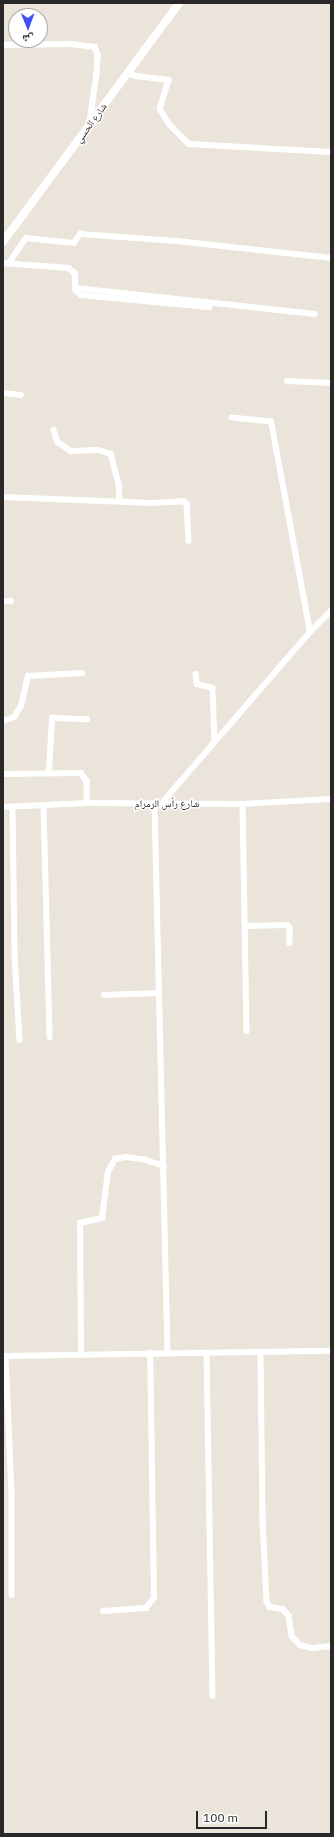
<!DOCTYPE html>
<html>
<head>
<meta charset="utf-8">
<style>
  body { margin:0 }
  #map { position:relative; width:334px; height:1837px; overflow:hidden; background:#eae4da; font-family:"IBM Plex Sans","Noto Naskh Arabic",sans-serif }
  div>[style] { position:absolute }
  .street>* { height:5.5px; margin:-2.75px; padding:0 2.75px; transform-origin:2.75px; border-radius:2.75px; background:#fff }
  .secondary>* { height:8px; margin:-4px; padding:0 4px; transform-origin:4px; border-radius:4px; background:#fff }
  span { translate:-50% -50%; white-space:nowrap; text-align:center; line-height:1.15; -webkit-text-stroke:3px #fff; paint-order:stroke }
  .street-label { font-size:10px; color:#282828 }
  .frame { position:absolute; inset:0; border:4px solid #282828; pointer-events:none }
  .north { position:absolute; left:8px; top:8px; width:40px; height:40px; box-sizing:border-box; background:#fff; border:1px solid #a9a9a9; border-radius:50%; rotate:179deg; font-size:11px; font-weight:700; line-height:16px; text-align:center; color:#282828 }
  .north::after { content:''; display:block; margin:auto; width:14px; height:18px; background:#3f51f2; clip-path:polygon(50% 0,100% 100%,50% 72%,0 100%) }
  .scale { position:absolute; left:196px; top:1811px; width:71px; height:18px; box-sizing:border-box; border:2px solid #282828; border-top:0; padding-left:5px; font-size:12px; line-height:14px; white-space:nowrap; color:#282828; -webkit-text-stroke:3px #fff; paint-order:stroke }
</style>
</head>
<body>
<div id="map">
  <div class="street">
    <i style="left:3px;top:45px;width:68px;rotate:-0.8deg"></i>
    <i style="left:71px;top:44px;width:24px;rotate:7deg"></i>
    <i style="left:95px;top:47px;width:9px;rotate:69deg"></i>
    <i style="left:98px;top:55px;width:18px;rotate:93deg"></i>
    <i style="left:97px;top:73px;width:50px;rotate:98deg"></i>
    <i style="left:127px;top:73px;width:9px;rotate:18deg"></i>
    <i style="left:136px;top:76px;width:33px;rotate:7deg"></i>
    <i style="left:169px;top:80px;width:30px;rotate:107deg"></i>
    <i style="left:160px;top:109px;width:19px;rotate:58deg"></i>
    <i style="left:170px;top:125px;width:27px;rotate:45deg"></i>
    <i style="left:189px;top:144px;width:142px;rotate:3.2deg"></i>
    <i style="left:3px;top:263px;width:66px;rotate:4.3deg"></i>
    <i style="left:69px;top:268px;width:8px;rotate:40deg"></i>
    <i style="left:75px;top:273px;width:17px;rotate:87deg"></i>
    <i style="left:76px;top:290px;width:7px;rotate:45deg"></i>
    <i style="left:81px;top:295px;width:129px;rotate:5.4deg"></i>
    <i style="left:9px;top:263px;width:30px;rotate:-56deg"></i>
    <i style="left:26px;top:238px;width:48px;rotate:5.9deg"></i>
    <i style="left:74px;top:243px;width:11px;rotate:-56deg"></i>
    <i style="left:80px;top:234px;width:97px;rotate:4.1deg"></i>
    <i style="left:177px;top:241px;width:155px;rotate:6.3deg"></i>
    <i style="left:76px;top:288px;width:240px;rotate:6.2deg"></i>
    <i style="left:287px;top:381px;width:44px;rotate:2.6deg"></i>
    <i style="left:3px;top:393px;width:18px;rotate:6deg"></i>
    <i style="left:54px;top:430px;width:13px;rotate:72deg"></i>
    <i style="left:58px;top:442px;width:16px;rotate:35deg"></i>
    <i style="left:71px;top:451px;width:27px;rotate:-2deg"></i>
    <i style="left:98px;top:450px;width:14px;rotate:17deg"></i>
    <i style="left:111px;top:454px;width:31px;rotate:75deg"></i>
    <i style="left:119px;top:484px;width:17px;rotate:87deg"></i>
    <i style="left:3px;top:497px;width:148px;rotate:2.3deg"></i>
    <i style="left:151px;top:503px;width:33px;rotate:-3deg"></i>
    <i style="left:184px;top:501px;width:4px;rotate:45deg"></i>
    <i style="left:187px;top:504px;width:37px;rotate:87deg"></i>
    <i style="left:3px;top:601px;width:8px"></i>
    <i style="left:310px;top:632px;width:30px;rotate:-45deg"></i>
    <i style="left:196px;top:674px;width:10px;rotate:84deg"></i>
    <i style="left:197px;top:684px;width:16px;rotate:14deg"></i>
    <i style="left:213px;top:688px;width:54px;rotate:87.9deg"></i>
    <i style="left:3px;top:721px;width:12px;rotate:-20deg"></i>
    <i style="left:14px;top:717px;width:13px;rotate:-58deg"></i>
    <i style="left:21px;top:706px;width:31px;rotate:-77deg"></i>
    <i style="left:28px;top:676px;width:54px;rotate:-3.2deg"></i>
    <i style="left:49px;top:773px;width:55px;rotate:-86.9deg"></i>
    <i style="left:52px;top:718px;width:35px;rotate:2deg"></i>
    <i style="left:3px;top:774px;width:78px;rotate:-0.7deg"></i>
    <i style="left:81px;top:773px;width:10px;rotate:53deg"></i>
    <i style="left:87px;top:781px;width:22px;rotate:90deg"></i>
    <i style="left:161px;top:804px;width:228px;rotate:-49.1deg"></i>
    <i style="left:310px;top:632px;width:214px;rotate:-100.5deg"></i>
    <i style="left:271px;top:422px;width:39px;rotate:-174deg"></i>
    <i style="left:243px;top:804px;width:227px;rotate:89deg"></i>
    <i style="left:155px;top:805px;width:548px;rotate:88.64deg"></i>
    <i style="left:44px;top:806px;width:231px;rotate:88.5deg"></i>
    <i style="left:3px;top:807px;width:84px;rotate:-2.7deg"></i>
    <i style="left:87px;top:803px;width:156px;rotate:0.4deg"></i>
    <i style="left:243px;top:804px;width:88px;rotate:-3.3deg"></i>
    <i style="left:13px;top:807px;width:149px;rotate:89.2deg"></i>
    <i style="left:15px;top:956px;width:84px;rotate:86.6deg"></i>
    <i style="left:246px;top:926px;width:41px;rotate:-1.4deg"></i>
    <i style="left:287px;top:925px;width:4px;rotate:45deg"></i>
    <i style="left:290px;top:928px;width:15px;rotate:90deg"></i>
    <i style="left:104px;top:995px;width:55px;rotate:-2.1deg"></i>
    <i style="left:261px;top:1352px;width:168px;rotate:89.3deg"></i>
    <i style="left:263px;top:1520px;width:81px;rotate:87.2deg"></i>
    <i style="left:267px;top:1601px;width:7px;rotate:63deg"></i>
    <i style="left:270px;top:1607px;width:13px;rotate:9deg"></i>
    <i style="left:283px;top:1609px;width:9px;rotate:49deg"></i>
    <i style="left:289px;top:1616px;width:20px;rotate:81deg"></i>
    <i style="left:292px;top:1636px;width:12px;rotate:48deg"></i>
    <i style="left:300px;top:1645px;width:12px;rotate:14deg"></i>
    <i style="left:312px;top:1648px;width:19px;rotate:-6deg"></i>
    <i style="left:207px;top:1353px;width:343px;rotate:89deg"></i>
    <i style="left:81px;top:1354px;width:131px;rotate:-90.4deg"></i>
    <i style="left:80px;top:1223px;width:23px;rotate:-13deg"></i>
    <i style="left:102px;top:1218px;width:46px;rotate:-82.6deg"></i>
    <i style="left:108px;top:1172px;width:15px;rotate:-62deg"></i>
    <i style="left:115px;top:1159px;width:11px;rotate:-10deg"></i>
    <i style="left:126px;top:1157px;width:17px;rotate:7deg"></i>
    <i style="left:143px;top:1159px;width:22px;rotate:18deg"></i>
    <i style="left:3px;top:1356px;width:328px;rotate:-0.9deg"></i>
    <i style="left:6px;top:1356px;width:136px;rotate:87.5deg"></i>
    <i style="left:12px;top:1492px;width:103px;rotate:90deg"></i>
    <i style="left:103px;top:1611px;width:43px;rotate:-4deg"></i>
    <i style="left:146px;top:1608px;width:13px;rotate:-51deg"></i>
    <i style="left:154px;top:1598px;width:245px;rotate:-90.9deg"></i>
  </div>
  <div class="secondary">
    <i style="left:3px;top:242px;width:297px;rotate:-53.6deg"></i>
  </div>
  <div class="street-label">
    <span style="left:91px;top:123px;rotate:-54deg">شارع الحسي</span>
    <span style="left:167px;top:804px">شارع رأس الرمرام</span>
  </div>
  <div class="frame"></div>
  <div class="north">ش</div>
  <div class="scale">100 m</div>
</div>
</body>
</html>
